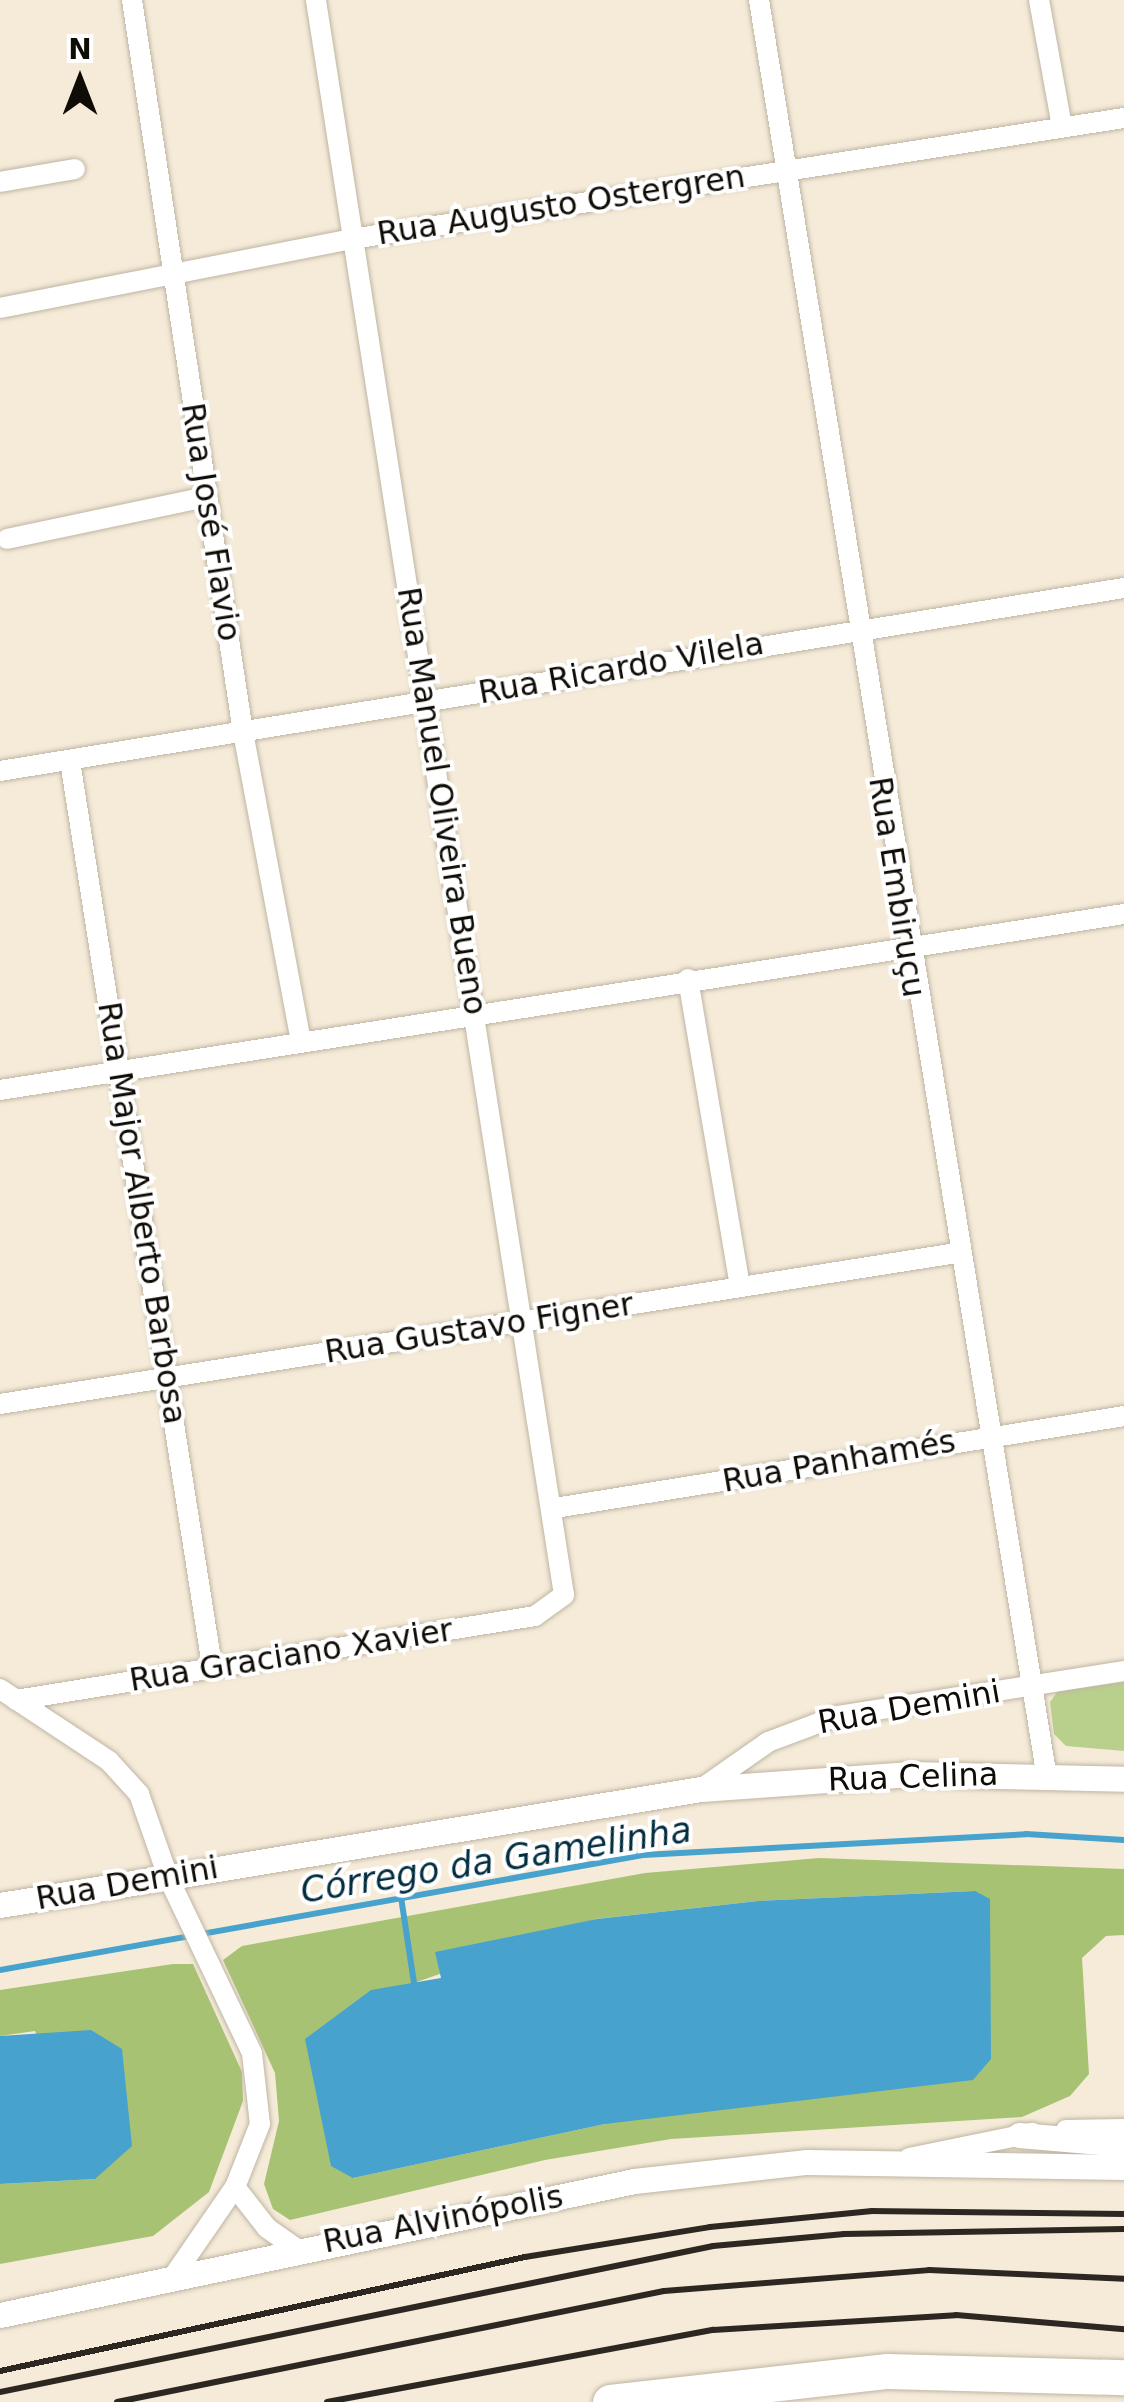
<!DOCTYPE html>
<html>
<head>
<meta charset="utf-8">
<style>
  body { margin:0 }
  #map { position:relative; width:1124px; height:2402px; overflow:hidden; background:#f5ebd8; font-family:"DejaVu Sans",sans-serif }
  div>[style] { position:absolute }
  .green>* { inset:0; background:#b9d08d }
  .forest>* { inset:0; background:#a8c274 }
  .water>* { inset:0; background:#47a2cd }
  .stream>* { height:6px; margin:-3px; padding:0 3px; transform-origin:3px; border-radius:3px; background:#47a2cd }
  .roads { filter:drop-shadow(0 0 2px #bfb5a3) drop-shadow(0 0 2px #bfb5a3) }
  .minor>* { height:20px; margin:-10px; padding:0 10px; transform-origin:10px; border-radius:10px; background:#fff }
  .tertiary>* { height:25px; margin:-12.5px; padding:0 12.5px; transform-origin:12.5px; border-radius:12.5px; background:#fff }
  .trunk>* { height:35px; margin:-17.5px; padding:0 17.5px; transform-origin:17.5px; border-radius:17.5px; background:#fff }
  .rail>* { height:6px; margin:-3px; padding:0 3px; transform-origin:3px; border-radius:3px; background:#2c2821 }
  span { translate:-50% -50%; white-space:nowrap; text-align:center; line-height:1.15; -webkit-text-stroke:8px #fff; paint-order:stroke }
  .street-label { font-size:32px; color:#0f0c06 }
  .water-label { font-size:35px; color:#032d40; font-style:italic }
  .north { position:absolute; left:30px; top:30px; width:100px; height:100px; -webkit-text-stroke:8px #fff; paint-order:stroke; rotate:0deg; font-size:28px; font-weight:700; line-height:40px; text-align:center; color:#0f0c06 }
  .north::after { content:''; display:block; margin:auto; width:35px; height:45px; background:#0f0c06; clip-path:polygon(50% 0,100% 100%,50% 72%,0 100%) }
</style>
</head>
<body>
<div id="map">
  <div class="green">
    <i style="clip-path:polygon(1124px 1682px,1124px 1751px,1066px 1746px,1054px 1734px,1050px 1702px,1058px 1691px)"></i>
  </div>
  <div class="forest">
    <i style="clip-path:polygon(evenodd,819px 1858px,1124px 1869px,1124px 1935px,1106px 1936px,1082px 1958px,1089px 2074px,1070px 2096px,1022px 2117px,671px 2139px,545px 2160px,290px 2220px,273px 2209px,264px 2184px,279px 2121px,275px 2073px,223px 1960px,242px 1946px,645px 1873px,819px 1858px,975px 1891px,605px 2124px,353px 2178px,414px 1983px,596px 1919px,758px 1901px,975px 1891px)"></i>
    <i style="clip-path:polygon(173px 1964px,193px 1964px,242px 2072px,243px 2101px,209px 2192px,153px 2236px,0 2264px,0 2184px,95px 2179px,35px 2031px,0 2036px,0 1990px)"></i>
  </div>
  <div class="water">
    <i style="clip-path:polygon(975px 1891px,990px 1899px,991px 2059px,973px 2080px,605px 2124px,353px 2178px,331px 2166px,305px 2039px,371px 1990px,441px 1978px,435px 1952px,597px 1919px,758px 1901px)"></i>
    <i style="clip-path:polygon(91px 2030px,122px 2049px,132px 2146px,95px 2179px,0 2184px,0 2036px)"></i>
  </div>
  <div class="stream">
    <i style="left:401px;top:1897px;width:87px;rotate:81.4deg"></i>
    <i style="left:0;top:1970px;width:653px;rotate:-10.14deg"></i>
    <i style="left:643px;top:1855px;width:384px;rotate:-3.1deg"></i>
    <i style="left:1026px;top:1834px;width:98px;rotate:3.5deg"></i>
  </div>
  <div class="roads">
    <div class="minor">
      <i style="left:132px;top:0;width:740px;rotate:81.38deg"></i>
      <i style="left:243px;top:732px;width:315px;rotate:79.4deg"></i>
      <i style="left:759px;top:0;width:1795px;rotate:80.8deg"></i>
      <i style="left:1039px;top:0;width:129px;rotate:79.7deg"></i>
      <i style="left:0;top:182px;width:76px;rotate:-9.8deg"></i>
      <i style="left:0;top:308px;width:359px;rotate:-11.1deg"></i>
      <i style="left:352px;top:239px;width:781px;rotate:-8.91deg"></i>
      <i style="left:7px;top:539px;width:203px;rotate:-11.9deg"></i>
      <i style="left:70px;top:761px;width:916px;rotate:81.08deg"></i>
      <i style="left:0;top:771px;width:1139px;rotate:-9.25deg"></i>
      <i style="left:688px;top:979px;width:311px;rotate:80.4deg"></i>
      <i style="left:0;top:1090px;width:1138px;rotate:-8.9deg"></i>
      <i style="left:0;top:1404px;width:969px;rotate:-8.97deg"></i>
      <i style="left:555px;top:1508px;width:576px;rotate:-9.18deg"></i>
      <i style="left:0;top:1689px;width:131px;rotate:33.4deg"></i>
      <i style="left:109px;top:1761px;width:45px;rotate:47.7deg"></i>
      <i style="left:139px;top:1794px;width:88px;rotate:70.7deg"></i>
      <i style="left:168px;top:1877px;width:195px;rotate:64.5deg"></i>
      <i style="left:252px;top:2053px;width:71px;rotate:83.6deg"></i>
      <i style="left:260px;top:2124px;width:68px;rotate:111.6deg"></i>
      <i style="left:235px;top:2187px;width:106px;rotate:124.6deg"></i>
      <i style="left:16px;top:1700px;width:526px;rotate:-9.19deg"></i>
      <i style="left:535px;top:1616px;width:36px;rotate:-36deg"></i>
      <i style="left:564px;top:1595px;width:1614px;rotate:-98.84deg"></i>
      <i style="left:701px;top:1789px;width:82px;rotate:-35deg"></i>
      <i style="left:768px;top:1742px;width:74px;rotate:-20.6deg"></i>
      <i style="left:837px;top:1716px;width:291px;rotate:-8.9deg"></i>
      <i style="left:1066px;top:2130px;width:58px;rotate:-1deg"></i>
      <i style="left:909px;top:2158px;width:126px;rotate:-11.5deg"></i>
      <i style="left:235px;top:2187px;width:52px;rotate:52deg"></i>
      <i style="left:267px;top:2228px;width:37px;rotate:35deg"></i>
    </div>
    <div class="tertiary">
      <i style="left:0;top:1905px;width:711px;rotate:-9.4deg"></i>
      <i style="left:701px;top:1789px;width:210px;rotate:-4.1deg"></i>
      <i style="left:910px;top:1774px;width:214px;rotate:1.3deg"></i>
      <i style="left:1019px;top:2135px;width:105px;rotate:4.9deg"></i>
      <i style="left:0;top:2315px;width:648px;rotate:-11.93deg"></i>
      <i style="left:634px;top:2181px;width:174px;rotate:-6.3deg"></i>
      <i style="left:807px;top:2162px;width:317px;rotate:0.9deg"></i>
    </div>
    <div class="trunk">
      <i style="left:610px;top:2402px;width:279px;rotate:-6.4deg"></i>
      <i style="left:887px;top:2371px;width:237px;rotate:1.5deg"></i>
    </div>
  </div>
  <div class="rail">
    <i style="left:0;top:2371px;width:537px;rotate:-12.25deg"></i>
    <i style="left:525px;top:2257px;width:187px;rotate:-9.2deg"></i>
    <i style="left:710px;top:2227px;width:163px;rotate:-5.6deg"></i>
    <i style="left:872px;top:2211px;width:252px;rotate:0.7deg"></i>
    <i style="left:0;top:2392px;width:728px;rotate:-11.57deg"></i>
    <i style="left:713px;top:2246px;width:132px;rotate:-5.2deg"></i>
    <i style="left:844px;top:2234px;width:280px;rotate:-1deg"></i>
    <i style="left:117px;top:2402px;width:558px;rotate:-11.47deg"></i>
    <i style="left:664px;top:2291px;width:266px;rotate:-4.5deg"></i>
    <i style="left:929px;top:2270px;width:195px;rotate:2.6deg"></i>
    <i style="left:327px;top:2402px;width:393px;rotate:-10.6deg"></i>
    <i style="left:713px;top:2330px;width:243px;rotate:-3.5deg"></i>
    <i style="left:956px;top:2315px;width:169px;rotate:4.8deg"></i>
  </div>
  <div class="street-label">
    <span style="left:561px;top:205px;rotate:-9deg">Rua Augusto Ostergren</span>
    <span style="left:211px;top:522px;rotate:81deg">Rua José Flavio</span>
    <span style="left:621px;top:668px;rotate:-10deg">Rua Ricardo Vilela</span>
    <span style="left:442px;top:801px;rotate:81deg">Rua Manuel Oliveira Bueno</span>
    <span style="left:897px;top:887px;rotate:81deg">Rua Embiruçu</span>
    <span style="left:142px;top:1213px;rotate:81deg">Rua Major Alberto Barbosa</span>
    <span style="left:479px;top:1328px;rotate:-9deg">Rua Gustavo Figner</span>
    <span style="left:839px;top:1461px;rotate:-10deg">Rua Panhamés</span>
    <span style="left:291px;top:1655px;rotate:-9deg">Rua Graciano Xavier</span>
    <span style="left:909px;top:1707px;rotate:-10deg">Rua Demini</span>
    <span style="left:913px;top:1777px;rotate:-2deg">Rua Celina</span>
    <span style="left:127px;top:1883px;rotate:-10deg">Rua Demini</span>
    <span style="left:443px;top:2219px;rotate:-11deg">Rua Alvinópolis</span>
  </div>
  <div class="water-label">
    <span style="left:496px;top:1860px;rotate:-9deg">Córrego da Gamelinha</span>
  </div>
  <div class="north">N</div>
</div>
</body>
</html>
